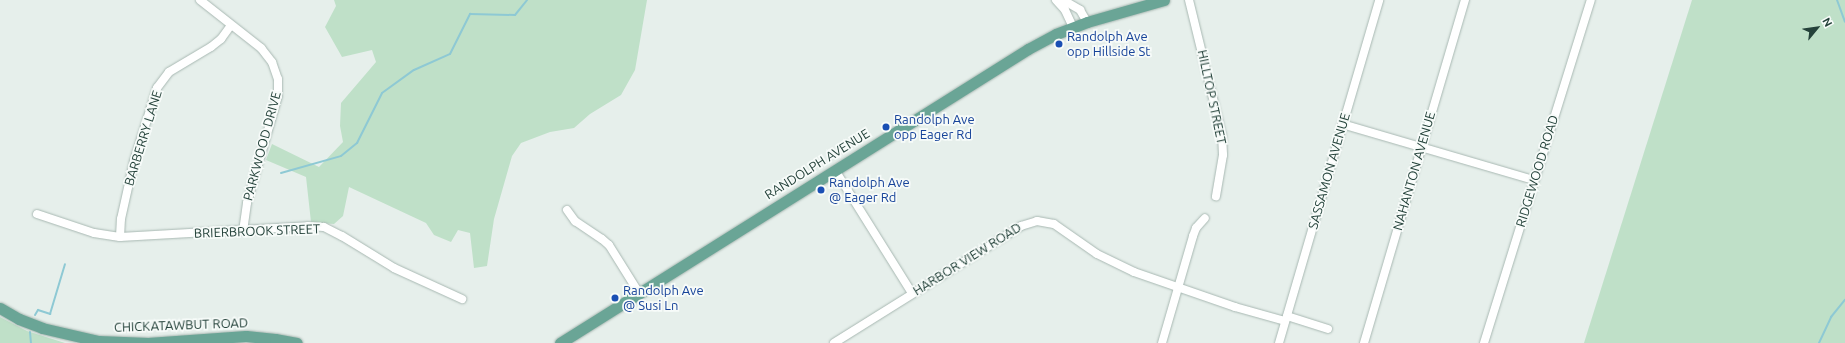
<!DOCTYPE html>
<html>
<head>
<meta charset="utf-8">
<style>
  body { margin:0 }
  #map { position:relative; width:1845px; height:343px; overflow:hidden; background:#e6efeb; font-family:Ubuntu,sans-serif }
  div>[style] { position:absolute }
  .green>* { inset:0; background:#bfe0c8 }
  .stream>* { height:2px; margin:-1px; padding:0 1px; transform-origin:1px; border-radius:1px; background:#8ec9d4 }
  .roads { filter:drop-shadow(0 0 1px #a8b8b2) drop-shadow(0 0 1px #a8b8b2) }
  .minor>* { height:8px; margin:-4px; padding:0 4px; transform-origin:4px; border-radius:4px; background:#fff }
  .major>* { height:11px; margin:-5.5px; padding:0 5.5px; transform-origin:5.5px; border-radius:5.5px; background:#6aa596 }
  .dots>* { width:11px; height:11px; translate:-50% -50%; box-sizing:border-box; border:2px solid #f7fbf9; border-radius:50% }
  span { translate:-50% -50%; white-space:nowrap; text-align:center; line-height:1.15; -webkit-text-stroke:3.5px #f7fbf9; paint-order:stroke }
  .transit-label { font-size:13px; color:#164399 }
  .left { translate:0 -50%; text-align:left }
  .street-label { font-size:13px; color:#24423a }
  .north { position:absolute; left:1797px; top:8px; width:40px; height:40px; -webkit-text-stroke:3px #f7fbf9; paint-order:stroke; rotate:61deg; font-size:11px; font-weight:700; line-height:16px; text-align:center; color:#24423a }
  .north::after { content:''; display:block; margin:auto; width:14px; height:18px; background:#24423a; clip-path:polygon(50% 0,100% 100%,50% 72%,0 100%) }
</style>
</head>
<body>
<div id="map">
  <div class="green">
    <i style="clip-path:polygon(334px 0,647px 0,635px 70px,621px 95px,590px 114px,574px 128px,550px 132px,521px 143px,512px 156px,494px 219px,487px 266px,474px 268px,470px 233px,458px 230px,451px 242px,434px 235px,426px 223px,349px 187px,343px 216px,334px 224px,311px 222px,306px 177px,266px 160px,272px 144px,319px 167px,343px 142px,340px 126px,341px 103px,376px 62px,372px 50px,342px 57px,325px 27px,336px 6px)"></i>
    <i style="clip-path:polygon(1692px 0,1845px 0,1845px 343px,1584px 343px)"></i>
    <i style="clip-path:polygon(0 317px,27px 331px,65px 343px,0 343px)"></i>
  </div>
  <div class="stream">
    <i style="left:1837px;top:0;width:23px;rotate:70deg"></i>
    <i style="left:281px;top:173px;width:62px;rotate:-15.8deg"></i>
    <i style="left:341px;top:156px;width:21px;rotate:-39deg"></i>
    <i style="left:357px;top:143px;width:56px;rotate:-63.4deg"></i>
    <i style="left:382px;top:93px;width:39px;rotate:-36deg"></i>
    <i style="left:414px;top:70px;width:39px;rotate:-24deg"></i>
    <i style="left:450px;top:54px;width:45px;rotate:-63.4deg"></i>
    <i style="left:470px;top:14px;width:45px;rotate:1.3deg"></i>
    <i style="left:515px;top:15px;width:19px;rotate:-51deg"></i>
    <i style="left:35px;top:315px;width:6px;rotate:-59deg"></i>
    <i style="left:38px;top:310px;width:13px;rotate:18deg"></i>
    <i style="left:50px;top:314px;width:52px;rotate:-73.3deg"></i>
    <i style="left:30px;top:332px;width:11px;rotate:85deg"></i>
    <i style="left:1819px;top:343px;width:29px;rotate:-65deg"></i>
    <i style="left:1831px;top:317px;width:22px;rotate:-51deg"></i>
  </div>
  <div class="roads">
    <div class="minor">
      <i style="left:200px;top:0;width:78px;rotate:38.2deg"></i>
      <i style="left:261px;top:48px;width:18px;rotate:52deg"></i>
      <i style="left:272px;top:62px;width:18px;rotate:71deg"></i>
      <i style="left:278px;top:79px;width:17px;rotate:90deg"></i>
      <i style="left:278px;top:96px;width:111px;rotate:106.2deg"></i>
      <i style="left:247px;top:203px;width:28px;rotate:98deg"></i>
      <i style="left:1056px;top:0;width:13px;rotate:48deg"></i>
      <i style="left:1065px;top:10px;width:19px;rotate:65deg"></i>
      <i style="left:1063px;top:0;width:20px;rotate:30deg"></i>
      <i style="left:1080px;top:10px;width:14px;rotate:60deg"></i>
      <i style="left:1189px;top:0;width:139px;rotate:76.3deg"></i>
      <i style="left:1222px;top:135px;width:20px;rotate:87deg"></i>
      <i style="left:1223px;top:155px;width:42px;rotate:99.7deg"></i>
      <i style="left:1342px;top:124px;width:200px;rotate:16.3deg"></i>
      <i style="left:835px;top:170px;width:145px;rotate:58deg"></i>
      <i style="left:567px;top:210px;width:14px;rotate:54deg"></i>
      <i style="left:575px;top:221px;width:32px;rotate:34deg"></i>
      <i style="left:602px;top:239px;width:9px;rotate:41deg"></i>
      <i style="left:609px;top:245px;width:57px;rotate:58deg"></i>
      <i style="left:37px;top:214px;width:60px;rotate:18.4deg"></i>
      <i style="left:94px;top:233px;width:26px;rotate:9deg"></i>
      <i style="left:120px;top:237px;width:188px;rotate:-3.3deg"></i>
      <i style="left:308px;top:226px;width:16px;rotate:4deg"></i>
      <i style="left:324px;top:227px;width:20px;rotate:27deg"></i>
      <i style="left:342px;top:236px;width:61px;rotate:31.6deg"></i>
      <i style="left:394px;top:268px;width:75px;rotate:24.5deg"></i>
      <i style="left:120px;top:237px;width:18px;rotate:-87deg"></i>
      <i style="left:121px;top:219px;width:59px;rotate:-77.4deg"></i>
      <i style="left:134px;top:161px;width:77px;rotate:-72.5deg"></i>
      <i style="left:157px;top:88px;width:20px;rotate:-53deg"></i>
      <i style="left:169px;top:72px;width:49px;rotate:-30.8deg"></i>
      <i style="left:211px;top:47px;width:13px;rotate:-39deg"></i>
      <i style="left:221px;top:39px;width:17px;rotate:-54deg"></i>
      <i style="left:1287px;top:316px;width:43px;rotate:17.6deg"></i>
      <i style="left:834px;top:343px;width:221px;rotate:-32deg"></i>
      <i style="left:1021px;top:226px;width:17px;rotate:-17deg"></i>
      <i style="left:1037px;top:221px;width:17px;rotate:10deg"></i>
      <i style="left:1054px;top:224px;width:52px;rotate:34.9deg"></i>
      <i style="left:1097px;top:254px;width:41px;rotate:25.9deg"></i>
      <i style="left:1134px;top:272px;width:107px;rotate:19.1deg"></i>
      <i style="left:1235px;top:307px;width:52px;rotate:15.6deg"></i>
      <i style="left:1162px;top:343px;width:111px;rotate:-73.8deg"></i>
      <i style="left:1193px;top:236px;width:9px;rotate:-69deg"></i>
      <i style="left:1196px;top:228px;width:13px;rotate:-48deg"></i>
      <i style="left:1279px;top:343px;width:357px;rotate:-73.7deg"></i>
      <i style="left:1364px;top:343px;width:358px;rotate:-73.6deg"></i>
      <i style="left:1484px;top:343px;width:359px;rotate:-72.7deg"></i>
    </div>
    <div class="major">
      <i style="left:0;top:308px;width:22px;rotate:30deg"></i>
      <i style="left:19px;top:319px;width:25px;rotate:21deg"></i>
      <i style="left:42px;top:328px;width:57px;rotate:13.1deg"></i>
      <i style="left:98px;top:341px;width:50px;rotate:2.3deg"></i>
      <i style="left:148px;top:343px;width:98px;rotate:-4.1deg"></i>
      <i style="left:246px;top:336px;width:29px;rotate:6deg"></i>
      <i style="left:275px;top:339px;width:22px;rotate:10deg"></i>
      <i style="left:560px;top:343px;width:553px;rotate:-32.14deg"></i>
      <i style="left:1028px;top:49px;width:32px;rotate:-28deg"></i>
      <i style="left:1056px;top:34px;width:33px;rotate:-21deg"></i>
      <i style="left:1087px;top:22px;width:80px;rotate:-15.9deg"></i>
    </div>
  </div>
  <div class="dots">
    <i style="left:1059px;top:44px;background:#1a4fb4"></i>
    <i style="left:886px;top:127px;background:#1a4fb4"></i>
    <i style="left:821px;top:190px;background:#1a4fb4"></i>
    <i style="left:615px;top:298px;background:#1a4fb4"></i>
  </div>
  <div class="transit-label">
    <span class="left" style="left:1067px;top:44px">Randolph Ave<br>opp Hillside St</span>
    <span class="left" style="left:894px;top:127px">Randolph Ave<br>opp Eager Rd</span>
    <span class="left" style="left:829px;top:190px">Randolph Ave<br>@ Eager Rd</span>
    <span class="left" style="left:623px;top:298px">Randolph Ave<br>@ Susi Ln</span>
  </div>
  <div class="street-label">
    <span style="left:1212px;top:97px;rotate:78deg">HILLTOP STREET</span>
    <span style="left:143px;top:138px;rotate:-73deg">BARBERRY LANE</span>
    <span style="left:262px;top:146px;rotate:-75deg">PARKWOOD DRIVE</span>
    <span style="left:817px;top:164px;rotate:-32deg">RANDOLPH AVENUE</span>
    <span style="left:1329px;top:171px;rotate:-74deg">SASSAMON AVENUE</span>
    <span style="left:1414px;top:171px;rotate:-74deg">NAHANTON AVENUE</span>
    <span style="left:1537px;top:171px;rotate:-73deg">RIDGEWOOD ROAD</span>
    <span style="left:257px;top:231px;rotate:-2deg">BRIERBROOK STREET</span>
    <span style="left:967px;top:259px;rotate:-32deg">HARBOR VIEW ROAD</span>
    <span style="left:181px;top:325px;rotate:-2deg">CHICKATAWBUT ROAD</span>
  </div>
  <div class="north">N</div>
</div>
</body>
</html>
